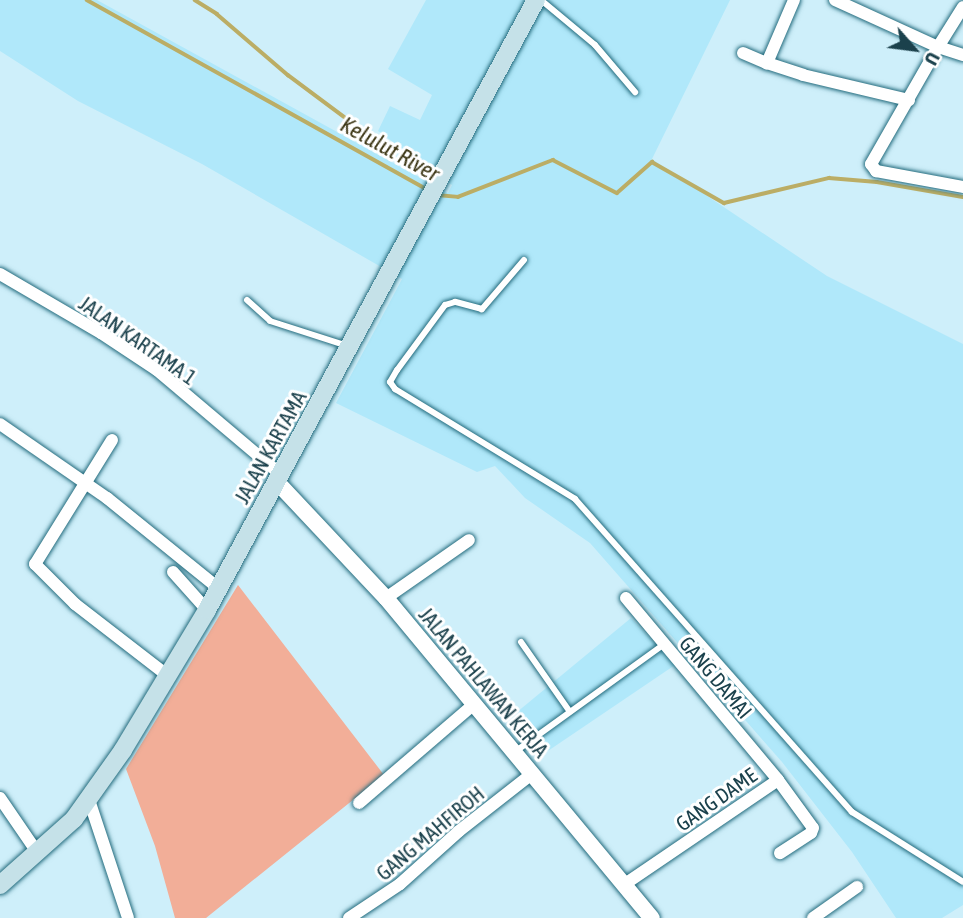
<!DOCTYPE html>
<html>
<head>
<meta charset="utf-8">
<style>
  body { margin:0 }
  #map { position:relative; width:963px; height:918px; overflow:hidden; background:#ceeffa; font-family:"Asap Condensed",sans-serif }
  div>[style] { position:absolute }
  .built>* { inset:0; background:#b0e8fa }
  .green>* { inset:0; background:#f2ae98 }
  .stream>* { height:3.5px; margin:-1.75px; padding:0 1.75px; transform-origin:1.75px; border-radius:1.75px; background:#bbad65 }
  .roads { filter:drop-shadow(0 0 2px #236b7d) drop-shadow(0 0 2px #236b7d) }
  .service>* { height:6px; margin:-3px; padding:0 3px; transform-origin:3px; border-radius:3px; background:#fff }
  .minor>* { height:12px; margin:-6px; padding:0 6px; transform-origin:6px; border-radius:6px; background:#fff }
  .tertiary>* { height:16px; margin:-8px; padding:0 8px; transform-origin:8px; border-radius:8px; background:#fff }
  .secondary>* { height:18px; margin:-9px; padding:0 9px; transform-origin:9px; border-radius:9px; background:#c5e1e8 }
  span { translate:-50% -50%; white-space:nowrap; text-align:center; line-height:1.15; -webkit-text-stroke:6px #fff; paint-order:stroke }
  .street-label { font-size:21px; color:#1b414c }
  .water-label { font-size:23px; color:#3c3615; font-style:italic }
  .north { position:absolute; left:879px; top:14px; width:70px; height:70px; -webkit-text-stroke:5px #fff; paint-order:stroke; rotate:118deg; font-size:19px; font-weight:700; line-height:28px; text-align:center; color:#1b414c }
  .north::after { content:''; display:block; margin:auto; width:24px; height:32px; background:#1b414c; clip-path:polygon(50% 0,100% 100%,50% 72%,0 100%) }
</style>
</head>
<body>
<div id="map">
  <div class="built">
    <i style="clip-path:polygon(0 0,97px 0,448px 193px,452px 185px,378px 131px,390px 106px,420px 120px,432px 95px,388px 69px,426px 0,730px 0,652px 159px,827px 276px,963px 344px,963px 905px,942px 918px,896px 918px,852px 852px,782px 762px,590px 543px,525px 498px,495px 466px,477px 472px,336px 403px,402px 279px,202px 164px,78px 101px,0 51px)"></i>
    <i style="clip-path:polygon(631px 618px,675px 665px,539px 757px,511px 717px)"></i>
  </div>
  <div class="green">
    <i style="clip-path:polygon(238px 585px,384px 775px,206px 918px,175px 918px,155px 846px,126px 769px)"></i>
  </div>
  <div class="stream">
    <i style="left:87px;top:0;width:389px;rotate:29.1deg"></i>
    <i style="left:195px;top:0;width:26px;rotate:32deg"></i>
    <i style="left:217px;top:14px;width:94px;rotate:40.7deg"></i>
    <i style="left:288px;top:75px;width:112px;rotate:36.7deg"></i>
    <i style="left:437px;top:195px;width:21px;rotate:5deg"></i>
    <i style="left:458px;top:197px;width:102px;rotate:-21.3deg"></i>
    <i style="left:553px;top:160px;width:72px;rotate:27.3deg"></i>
    <i style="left:617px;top:193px;width:47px;rotate:-41.5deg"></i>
    <i style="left:652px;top:162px;width:83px;rotate:29.7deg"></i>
    <i style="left:724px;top:203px;width:108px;rotate:-13.4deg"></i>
    <i style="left:829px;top:178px;width:48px;rotate:4.8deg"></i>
    <i style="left:877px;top:182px;width:87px;rotate:9.9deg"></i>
  </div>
  <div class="roads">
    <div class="service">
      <i style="left:541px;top:0;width:70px;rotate:39.8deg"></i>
      <i style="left:595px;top:45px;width:62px;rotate:49.6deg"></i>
      <i style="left:524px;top:260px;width:65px;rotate:130.6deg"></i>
      <i style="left:482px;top:309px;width:28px;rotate:-165deg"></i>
      <i style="left:455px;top:302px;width:10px;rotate:163deg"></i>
      <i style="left:445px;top:305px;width:81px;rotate:126.4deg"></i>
      <i style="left:397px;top:370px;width:14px;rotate:120deg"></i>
      <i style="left:390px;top:382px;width:9px;rotate:54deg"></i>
      <i style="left:395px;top:389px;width:211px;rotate:31.4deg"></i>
      <i style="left:575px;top:499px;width:418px;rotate:48.5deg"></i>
      <i style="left:852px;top:812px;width:131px;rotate:32.2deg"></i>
      <i style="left:247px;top:300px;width:31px;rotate:42deg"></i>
      <i style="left:270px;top:321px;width:82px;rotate:17.8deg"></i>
      <i style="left:521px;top:642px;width:85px;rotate:55deg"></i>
      <i style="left:516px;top:751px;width:181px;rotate:-35.8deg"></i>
    </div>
    <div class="minor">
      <i style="left:794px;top:0;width:69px;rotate:113.2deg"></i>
      <i style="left:767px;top:63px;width:38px;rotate:18deg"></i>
      <i style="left:803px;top:75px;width:109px;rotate:13.3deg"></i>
      <i style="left:835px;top:0;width:113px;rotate:24.5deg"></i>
      <i style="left:938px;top:47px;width:47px;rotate:-58deg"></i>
      <i style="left:743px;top:53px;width:26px;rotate:23deg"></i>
      <i style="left:963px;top:55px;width:26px;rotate:-162deg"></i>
      <i style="left:938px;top:47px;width:135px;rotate:119.8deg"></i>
      <i style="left:871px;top:164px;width:9px;rotate:54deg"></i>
      <i style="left:876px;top:171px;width:88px;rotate:10.4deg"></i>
      <i style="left:0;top:274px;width:117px;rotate:30.3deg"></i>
      <i style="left:101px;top:333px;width:67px;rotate:33.5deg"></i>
      <i style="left:157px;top:370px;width:161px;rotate:40.2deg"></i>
      <i style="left:0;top:424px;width:130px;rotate:34.7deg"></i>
      <i style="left:107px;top:498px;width:143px;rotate:39deg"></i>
      <i style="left:112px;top:440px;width:146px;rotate:121.8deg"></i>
      <i style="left:35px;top:564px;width:57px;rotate:45deg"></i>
      <i style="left:75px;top:604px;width:116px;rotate:37.7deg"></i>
      <i style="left:173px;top:572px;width:51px;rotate:48.2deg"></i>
      <i style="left:386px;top:598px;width:101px;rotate:-34.9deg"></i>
      <i style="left:626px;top:598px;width:237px;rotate:50.1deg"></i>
      <i style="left:0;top:798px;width:65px;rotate:55.6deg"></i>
      <i style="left:89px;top:800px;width:124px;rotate:71.7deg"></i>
      <i style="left:359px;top:803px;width:152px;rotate:-40.7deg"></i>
      <i style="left:625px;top:884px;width:185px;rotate:-34.2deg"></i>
      <i style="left:778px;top:780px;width:59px;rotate:53.9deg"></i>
      <i style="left:813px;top:828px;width:5px;rotate:112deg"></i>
      <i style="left:811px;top:833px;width:37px;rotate:147deg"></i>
      <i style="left:349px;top:918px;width:61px;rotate:-33.7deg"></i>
      <i style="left:400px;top:884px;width:79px;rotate:-41.9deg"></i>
      <i style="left:459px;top:831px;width:94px;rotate:-38.1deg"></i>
      <i style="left:813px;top:918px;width:54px;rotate:-35.2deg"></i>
    </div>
    <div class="tertiary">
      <i style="left:276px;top:481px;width:161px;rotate:46.8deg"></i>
      <i style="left:386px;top:598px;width:416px;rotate:50.3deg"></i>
    </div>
    <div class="secondary">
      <i style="left:0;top:885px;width:99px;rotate:-41.7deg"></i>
      <i style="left:74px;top:819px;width:85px;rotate:-54.6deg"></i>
      <i style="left:123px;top:750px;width:163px;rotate:-59deg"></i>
      <i style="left:207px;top:610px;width:693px;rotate:-61.66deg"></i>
    </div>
  </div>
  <div class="street-label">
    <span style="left:138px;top:340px;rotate:35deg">JALAN KARTAMA 1</span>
    <span style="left:270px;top:447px;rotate:-61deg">JALAN KARTAMA</span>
    <span style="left:716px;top:677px;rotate:50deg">GANG DAMAI</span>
    <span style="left:484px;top:682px;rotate:50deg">JALAN PAHLAWAN KERJA</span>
    <span style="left:716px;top:799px;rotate:-35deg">GANG DAME</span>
    <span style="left:430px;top:833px;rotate:-40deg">GANG MAHFIROH</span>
  </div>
  <div class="water-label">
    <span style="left:390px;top:149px;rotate:29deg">Kelulut River</span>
  </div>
  <div class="north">U</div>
</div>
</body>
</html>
